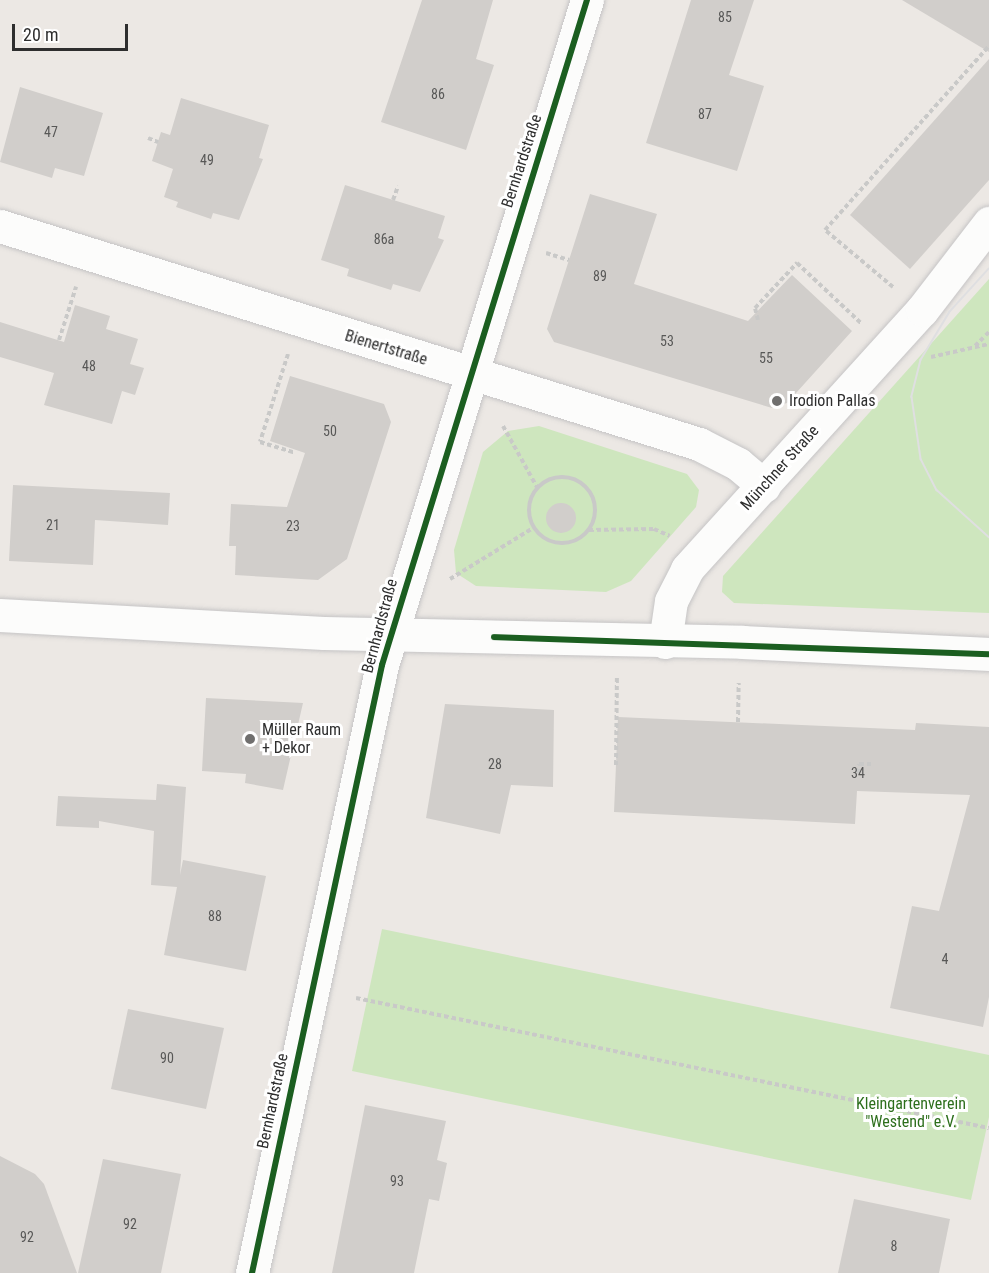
<!DOCTYPE html>
<html>
<head>
<meta charset="utf-8">
<style>
  body { margin:0 }
  #map { position:relative; width:989px; height:1273px; overflow:hidden; background:#ece8e4; font-family:"Roboto Condensed",sans-serif }
  div>[style] { position:absolute }
  .green>* { inset:0; background:#cee6be }
  .building>* { inset:0; background:#d1cecb }
  .round { border-radius:50% }
  .path>* { height:4px; margin-top:-2px; transform-origin:0; background:repeating-linear-gradient(90deg,#c9c9c8 0 4.5px,transparent 0 7.5px) }
  .path>.ring { margin:-2px; padding:0; box-sizing:content-box; background:none; border:4px solid #c9c9c8; border-radius:50% }
  .roads { filter:drop-shadow(0 0 2px #c5c4c5) drop-shadow(0 0 2px #c5c4c5) }
  .street>* { height:33px; margin:-16.5px; padding:0 16.5px; transform-origin:16.5px; border-radius:16.5px; background:#fcfcfb }
  .secondary>* { height:33px; margin:-16.5px; padding:0 16.5px; transform-origin:16.5px; border-radius:16.5px; background:#fcfcfb }
  .tram>* { height:1.5px; margin:-0.75px; padding:0 0.75px; transform-origin:0.75px; border-radius:0.75px; background:#dfdfe1 }
  .cycleway>* { height:6px; margin:-3px; padding:0 3px; transform-origin:3px; border-radius:3px; background:#1b5e20 }
  .dots>* { width:16px; height:16px; translate:-50% -50%; box-sizing:border-box; border:3px solid #fff; border-radius:50% }
  span { translate:-50% -50%; white-space:nowrap; text-align:center; line-height:1.15; -webkit-text-stroke:6px #fff; paint-order:stroke }
  .number-label { font-size:14px; color:#585857 }
  .number-label span { -webkit-text-stroke-width:0 }
  .street-label { font-size:16px; color:#2e2e2e }
  .poi-label { font-size:16px; color:#2e2e2e }
  .left { translate:0 -50%; text-align:left }
  .park-label { font-size:16px; color:#2c6e1b }
  .scale { position:absolute; left:12px; top:24px; width:116px; height:27px; box-sizing:border-box; border:3px solid #2e2e2e; border-top:0; padding-left:8px; font-size:18px; line-height:21px; white-space:nowrap; color:#2e2e2e; -webkit-text-stroke:4px #fff; paint-order:stroke }
</style>
</head>
<body>
<div id="map">
  <div class="green">
    <i style="clip-path:polygon(989px 279px,989px 613px,734px 603px,722px 592px,723px 576px)"></i>
    <i style="clip-path:polygon(539px 426px,687px 474px,699px 490px,696px 507px,631px 581px,606px 592px,476px 586px,456px 573px,454px 550px,483px 452px,508px 431px)"></i>
    <i style="clip-path:polygon(382px 929px,989px 1055px,989px 1117px,971px 1200px,352px 1071px)"></i>
  </div>
  <div class="building">
    <i style="clip-path:polygon(422px 0,493px 0,476px 59px,494px 65px,466px 150px,381px 122px)"></i>
    <i style="clip-path:polygon(691px 0,754px 0,729px 75px,764px 86px,737px 171px,646px 143px)"></i>
    <i style="clip-path:polygon(902px 0,989px 0,989px 52px)"></i>
    <i style="clip-path:polygon(989px 59px,989px 180px,910px 269px,850px 215px)"></i>
    <i style="clip-path:polygon(20px 87px,103px 113px,84px 176px,55px 168px,52px 178px,0 162px)"></i>
    <i style="clip-path:polygon(181px 98px,269px 125px,259px 158px,263px 159px,239px 220px,213px 213px,211px 219px,176px 207px,178px 202px,164px 197px,173px 169px,152px 161px,161px 132px,170px 135px)"></i>
    <i style="clip-path:polygon(345px 185px,445px 216px,438px 238px,444px 240px,420px 292px,393px 284px,391px 290px,347px 276px,349px 269px,321px 260px)"></i>
    <i style="clip-path:polygon(590px 194px,657px 214px,634px 284px,748px 321px,792px 275px,852px 331px,787px 403px,772px 408px,554px 342px,547px 329px)"></i>
    <i style="clip-path:polygon(75px 305px,110px 316px,106px 329px,138px 339px,130px 364px,144px 368px,135px 395px,122px 391px,112px 424px,44px 405px,54px 373px,0 357px,0 322px,64px 342px)"></i>
    <i style="clip-path:polygon(290px 376px,384px 404px,391px 422px,347px 559px,318px 580px,235px 575px,236px 546px,229px 546px,231px 504px,287px 507px,305px 453px,270px 441px)"></i>
    <i style="clip-path:polygon(13px 485px,170px 493px,168px 525px,95px 520px,93px 565px,9px 561px)"></i>
    <i class="round" style="left:546px;top:503px;width:30px;height:30px"></i>
    <i style="clip-path:polygon(206px 698px,303px 703px,283px 790px,245px 783px,246px 774px,202px 771px)"></i>
    <i style="clip-path:polygon(445px 704px,554px 710px,553px 787px,511px 785px,500px 834px,426px 818px)"></i>
    <i style="clip-path:polygon(618px 717px,915px 730px,916px 723px,989px 727px,989px 997px,983px 1027px,890px 1008px,912px 906px,939px 911px,970px 795px,857px 791px,855px 824px,614px 812px)"></i>
    <i style="clip-path:polygon(157px 784px,186px 787px,180px 875px,183px 860px,266px 876px,246px 971px,164px 955px,177px 887px,151px 885px,154px 831px,99px 821px,99px 828px,56px 826px,58px 796px,156px 800px)"></i>
    <i style="clip-path:polygon(128px 1009px,224px 1028px,206px 1109px,111px 1089px)"></i>
    <i style="clip-path:polygon(365px 1105px,446px 1121px,437px 1160px,447px 1163px,439px 1201px,429px 1199px,414px 1273px,332px 1273px)"></i>
    <i style="clip-path:polygon(0 1156px,35px 1174px,44px 1184px,77px 1273px,0 1273px)"></i>
    <i style="clip-path:polygon(103px 1159px,181px 1174px,161px 1273px,78px 1273px)"></i>
    <i style="clip-path:polygon(854px 1199px,950px 1219px,939px 1273px,838px 1273px)"></i>
  </div>
  <div class="path">
    <i style="left:148px;top:138px;width:11px;rotate:22deg"></i>
    <i style="left:393px;top:200px;width:15px;rotate:-70deg"></i>
    <i style="left:546px;top:253px;width:24px;rotate:17deg"></i>
    <i style="left:893px;top:287px;width:89px;rotate:-140deg"></i>
    <i style="left:825px;top:230px;width:246px;rotate:-48.3deg"></i>
    <i style="left:758px;top:320px;width:12px;rotate:-104deg"></i>
    <i style="left:755px;top:308px;width:62px;rotate:-47deg"></i>
    <i style="left:797px;top:263px;width:88px;rotate:43.2deg"></i>
    <i style="left:59px;top:340px;width:56px;rotate:-72.2deg"></i>
    <i style="left:975px;top:346px;width:20px;rotate:-45deg"></i>
    <i style="left:288px;top:354px;width:92px;rotate:107.7deg"></i>
    <i style="left:260px;top:442px;width:37px;rotate:17deg"></i>
    <i style="left:931px;top:357px;width:59px;rotate:-12.6deg"></i>
    <i style="left:503px;top:426px;width:70px;rotate:60.9deg"></i>
    <i class="ring" style="left:529px;top:477px;width:62px;height:62px"></i>
    <i style="left:589px;top:530px;width:65px;rotate:-0.9deg"></i>
    <i style="left:654px;top:529px;width:17px;rotate:24deg"></i>
    <i style="left:450px;top:579px;width:97px;rotate:-31.6deg"></i>
    <i style="left:738px;top:722px;width:39px;rotate:-89deg"></i>
    <i style="left:616px;top:765px;width:89px;rotate:-89.4deg"></i>
    <i style="left:858px;top:773px;width:9px;rotate:-84deg"></i>
    <i style="left:859px;top:764px;width:12px"></i>
    <i style="left:356px;top:998px;width:646px;rotate:11.61deg"></i>
  </div>
  <div class="roads">
    <div class="street">
      <i style="left:0;top:226px;width:732px;rotate:17.32deg"></i>
      <i style="left:699px;top:444px;width:44px;rotate:27.1deg"></i>
      <i style="left:738px;top:464px;width:34px;rotate:40deg"></i>
      <i style="left:252px;top:1273px;width:622px;rotate:-77.93deg"></i>
      <i style="left:382px;top:665px;width:696px;rotate:-72.87deg"></i>
    </div>
    <div class="secondary">
      <i style="left:0;top:615px;width:324px;rotate:3.2deg"></i>
      <i style="left:324px;top:633px;width:419px;rotate:1.2deg"></i>
      <i style="left:743px;top:642px;width:246px;rotate:2.8deg"></i>
      <i style="left:665px;top:642px;width:41px;rotate:-81.7deg"></i>
      <i style="left:671px;top:601px;width:36px;rotate:-63deg"></i>
      <i style="left:687px;top:569px;width:350px;rotate:-47.8deg"></i>
      <i style="left:922px;top:310px;width:110px;rotate:-52.4deg"></i>
    </div>
  </div>
  <div class="tram">
    <i style="left:989px;top:269px;width:58px;rotate:132.2deg"></i>
    <i style="left:950px;top:312px;width:56px;rotate:121.1deg"></i>
    <i style="left:921px;top:360px;width:38px;rotate:104deg"></i>
    <i style="left:912px;top:397px;width:63px;rotate:81.7deg"></i>
    <i style="left:921px;top:459px;width:35px;rotate:63deg"></i>
    <i style="left:937px;top:490px;width:70px;rotate:42.1deg"></i>
  </div>
  <div class="cycleway">
    <i style="left:494px;top:637px;width:495px;rotate:2deg"></i>
    <i style="left:252px;top:1273px;width:622px;rotate:-77.93deg"></i>
    <i style="left:382px;top:665px;width:696px;rotate:-72.87deg"></i>
  </div>
  <div class="dots">
    <i style="left:777px;top:401px;background:#706f6e"></i>
    <i style="left:250px;top:739px;background:#706f6e"></i>
  </div>
  <div class="number-label">
    <span style="left:725px;top:17px">85</span>
    <span style="left:438px;top:94px">86</span>
    <span style="left:705px;top:114px">87</span>
    <span style="left:51px;top:132px">47</span>
    <span style="left:207px;top:160px">49</span>
    <span style="left:384px;top:239px">86a</span>
    <span style="left:600px;top:276px">89</span>
    <span style="left:667px;top:341px">53</span>
    <span style="left:766px;top:358px">55</span>
    <span style="left:89px;top:366px">48</span>
    <span style="left:330px;top:431px">50</span>
    <span style="left:53px;top:525px">21</span>
    <span style="left:293px;top:526px">23</span>
    <span style="left:495px;top:764px">28</span>
    <span style="left:858px;top:773px">34</span>
    <span style="left:215px;top:916px">88</span>
    <span style="left:945px;top:959px">4</span>
    <span style="left:167px;top:1058px">90</span>
    <span style="left:397px;top:1181px">93</span>
    <span style="left:130px;top:1224px">92</span>
    <span style="left:27px;top:1237px">92</span>
    <span style="left:894px;top:1246px">8</span>
  </div>
  <div class="street-label">
    <span style="left:522px;top:161px;rotate:-72deg">Bernhardstraße</span>
    <span style="left:386px;top:348px;rotate:17deg">Bienertstraße</span>
    <span style="left:780px;top:468px;rotate:-48deg">Münchner Straße</span>
    <span style="left:380px;top:626px;rotate:-75deg">Bernhardstraße</span>
    <span style="left:273px;top:1101px;rotate:-78deg">Bernhardstraße</span>
  </div>
  <div class="poi-label">
    <span class="left" style="left:789px;top:401px">Irodion Pallas</span>
    <span class="left" style="left:262px;top:739px">Müller Raum<br>+ Dekor</span>
  </div>
  <div class="park-label">
    <span style="left:911px;top:1113px">Kleingartenverein<br>"Westend" e.V.</span>
  </div>
  <div class="scale">20 m</div>
</div>
</body>
</html>
